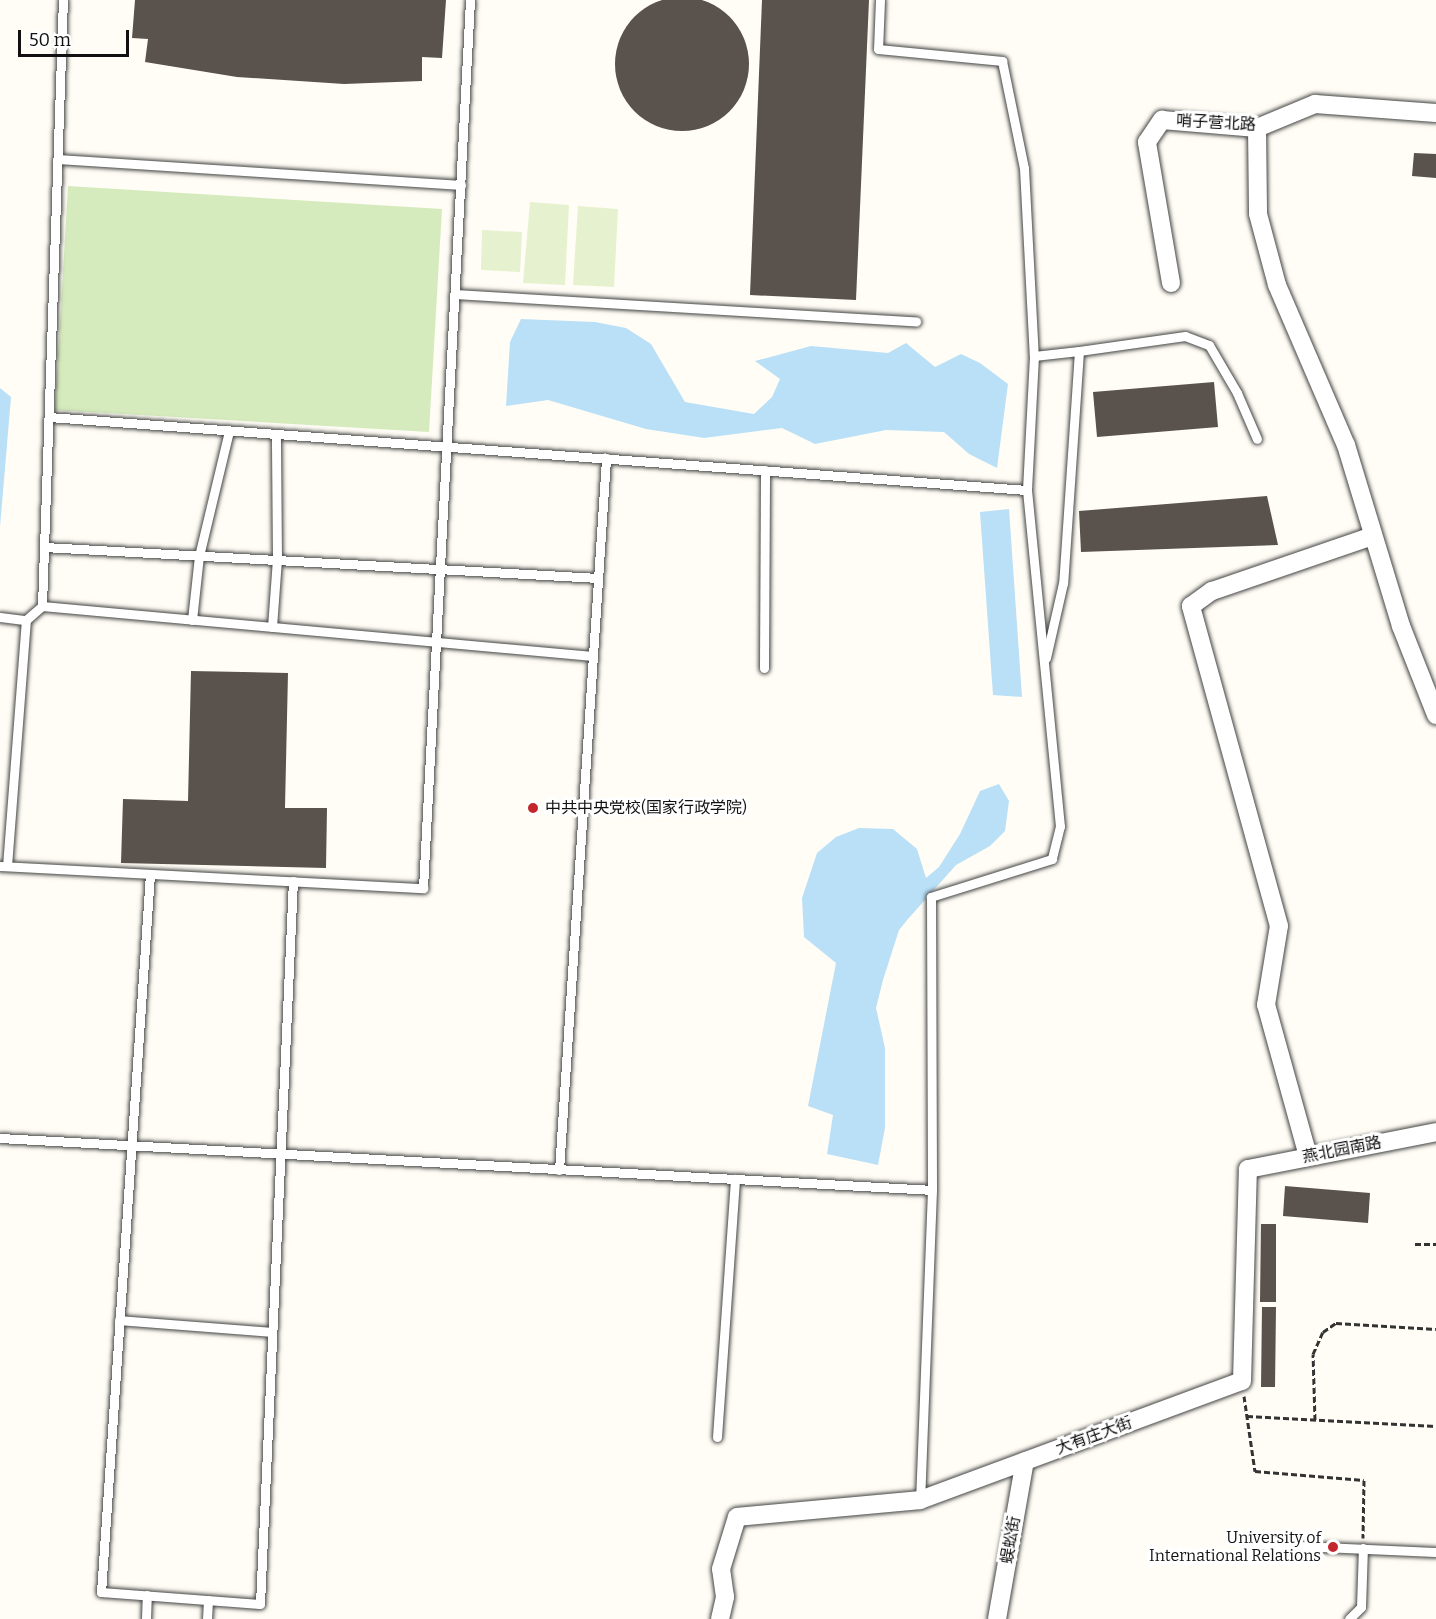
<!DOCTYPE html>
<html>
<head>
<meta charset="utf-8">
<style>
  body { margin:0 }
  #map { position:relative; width:1436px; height:1619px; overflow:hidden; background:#fffdf5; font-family:Bitter,"Noto Sans SC",serif }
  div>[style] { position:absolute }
  .green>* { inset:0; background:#d5ebbd }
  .pitch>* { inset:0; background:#e6f2cf }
  .water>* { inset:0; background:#b9e0f7 }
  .building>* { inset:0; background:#5a524d }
  .round { border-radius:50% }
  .path>* { height:3px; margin-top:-1.5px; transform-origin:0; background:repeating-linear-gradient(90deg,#333 0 6px,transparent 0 9px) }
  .roads { filter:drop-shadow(0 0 2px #444) drop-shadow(0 0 2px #444) }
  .lane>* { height:9px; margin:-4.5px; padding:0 4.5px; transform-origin:4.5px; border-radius:4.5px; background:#fff }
  .street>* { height:18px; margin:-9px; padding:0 9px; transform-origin:9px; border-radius:9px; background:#fff }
  .dots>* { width:16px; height:16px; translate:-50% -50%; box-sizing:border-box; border:3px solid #fff; border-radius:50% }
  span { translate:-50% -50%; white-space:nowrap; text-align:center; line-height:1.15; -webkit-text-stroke:6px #fff; paint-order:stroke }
  .street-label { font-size:16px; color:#111 }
  .poi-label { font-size:16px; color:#111 }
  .left { translate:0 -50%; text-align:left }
  .right { translate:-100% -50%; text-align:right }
  .scale { position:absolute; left:18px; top:30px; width:111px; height:27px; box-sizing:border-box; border:3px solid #111; border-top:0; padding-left:8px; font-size:18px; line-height:21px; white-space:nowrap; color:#111; -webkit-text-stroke:4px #fff; paint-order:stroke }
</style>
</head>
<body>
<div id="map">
  <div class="green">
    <i style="clip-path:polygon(68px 186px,442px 209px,429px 432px,55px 410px)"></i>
  </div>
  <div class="pitch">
    <i style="clip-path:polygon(530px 202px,569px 205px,565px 285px,523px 283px)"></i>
    <i style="clip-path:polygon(578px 206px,618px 209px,614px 287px,573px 285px)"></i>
    <i style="clip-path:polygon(482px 230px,522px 232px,520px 272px,481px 270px)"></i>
  </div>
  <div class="water">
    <i style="clip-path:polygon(521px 319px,595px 322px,626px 328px,651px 344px,685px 402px,754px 414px,772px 397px,780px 379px,755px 361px,811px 346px,888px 353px,906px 343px,935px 367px,961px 354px,980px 363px,1008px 384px,997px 468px,969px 454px,944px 432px,886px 430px,815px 444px,782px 428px,704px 438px,646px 429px,548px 400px,506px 406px,510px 342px)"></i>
    <i style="clip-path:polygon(0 388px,11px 397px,0 527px)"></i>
    <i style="clip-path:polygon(1009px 509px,1022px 697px,993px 695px,980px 512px)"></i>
    <i style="clip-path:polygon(999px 784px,1009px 801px,1005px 831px,990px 846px,956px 865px,908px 919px,899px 930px,883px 980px,876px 1008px,885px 1048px,885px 1128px,878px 1165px,827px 1154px,833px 1115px,808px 1106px,836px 963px,804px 937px,802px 898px,817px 853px,836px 837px,859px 828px,893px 829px,917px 849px,926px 878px,939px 867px,960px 834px,980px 791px)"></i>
  </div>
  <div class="building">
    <i class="round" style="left:615px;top:-3px;width:134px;height:134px"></i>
    <i style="clip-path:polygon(135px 0,446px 0,442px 58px,422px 57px,422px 81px,344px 84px,237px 77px,145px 62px,148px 39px,132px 38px)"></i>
    <i style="clip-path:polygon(762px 0,869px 0,856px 300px,750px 295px)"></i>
    <i style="clip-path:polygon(1414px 153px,1436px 154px,1436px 178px,1412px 176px)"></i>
    <i style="clip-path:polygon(1214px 382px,1218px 427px,1097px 437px,1093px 392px)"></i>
    <i style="clip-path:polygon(1267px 496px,1278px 545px,1081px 552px,1079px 511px)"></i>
    <i style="clip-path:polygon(191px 671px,288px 673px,285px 808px,327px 808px,326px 868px,121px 863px,123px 799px,188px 801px)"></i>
    <i style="clip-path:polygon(1285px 1186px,1370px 1193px,1368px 1223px,1283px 1216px)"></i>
    <i style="clip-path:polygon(1261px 1224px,1276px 1224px,1276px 1302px,1260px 1302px)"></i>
    <i style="clip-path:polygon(1262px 1307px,1276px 1307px,1275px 1387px,1261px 1387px)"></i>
  </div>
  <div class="path">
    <i style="left:1415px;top:1244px;width:21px"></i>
    <i style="left:1244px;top:1396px;width:76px;rotate:81.7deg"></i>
    <i style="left:1255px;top:1471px;width:109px;rotate:4.7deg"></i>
    <i style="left:1364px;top:1480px;width:58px;rotate:91deg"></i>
    <i style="left:1247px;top:1416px;width:189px;rotate:3deg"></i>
    <i style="left:1315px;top:1420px;width:66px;rotate:-91.7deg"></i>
    <i style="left:1313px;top:1354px;width:24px;rotate:-66deg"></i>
    <i style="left:1323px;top:1332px;width:16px;rotate:-35deg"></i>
    <i style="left:1336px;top:1323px;width:100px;rotate:3.4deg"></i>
  </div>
  <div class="roads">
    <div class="lane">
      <i style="left:880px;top:0;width:49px;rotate:92.3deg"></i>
      <i style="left:878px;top:49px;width:125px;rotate:5.5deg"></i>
      <i style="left:1002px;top:61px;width:109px;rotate:78.4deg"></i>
      <i style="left:1024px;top:168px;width:188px;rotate:87deg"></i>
      <i style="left:1034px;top:356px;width:134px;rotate:93deg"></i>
      <i style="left:1027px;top:490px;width:338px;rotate:84.4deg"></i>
      <i style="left:1060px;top:826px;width:34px;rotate:104deg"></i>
      <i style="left:1052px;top:859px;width:127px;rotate:162.6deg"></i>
      <i style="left:931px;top:897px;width:293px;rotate:89.8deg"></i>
      <i style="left:932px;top:1190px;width:310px;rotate:92.2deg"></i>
      <i style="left:58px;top:159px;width:404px;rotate:3.7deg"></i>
      <i style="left:455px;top:294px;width:462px;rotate:3.4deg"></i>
      <i style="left:1079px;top:351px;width:107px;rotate:-8.1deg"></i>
      <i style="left:1185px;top:336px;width:26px;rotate:21deg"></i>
      <i style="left:1209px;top:345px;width:56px;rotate:59.7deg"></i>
      <i style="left:1237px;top:393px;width:50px;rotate:66.5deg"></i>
      <i style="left:1034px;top:356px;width:45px;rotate:-6.3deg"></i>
      <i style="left:1079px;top:351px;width:233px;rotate:93.9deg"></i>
      <i style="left:1063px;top:583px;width:77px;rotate:102.8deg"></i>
      <i style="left:49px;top:417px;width:981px;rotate:4.27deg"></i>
      <i style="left:44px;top:547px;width:555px;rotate:3.2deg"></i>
      <i style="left:42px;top:606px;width:553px;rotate:5.19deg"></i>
      <i style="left:0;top:617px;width:26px;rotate:7deg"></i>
      <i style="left:192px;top:620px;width:64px;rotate:-83.8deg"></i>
      <i style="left:199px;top:556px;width:129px;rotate:-76.5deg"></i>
      <i style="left:272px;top:627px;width:68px;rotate:-85.8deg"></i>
      <i style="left:277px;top:559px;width:125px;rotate:-90.5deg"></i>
      <i style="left:764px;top:668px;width:198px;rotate:-89.7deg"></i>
      <i style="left:0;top:866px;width:424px;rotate:3deg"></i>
      <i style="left:423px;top:888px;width:889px;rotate:-86.97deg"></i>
      <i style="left:7px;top:866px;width:247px;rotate:-85.6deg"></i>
      <i style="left:26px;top:620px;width:21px;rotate:-41deg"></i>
      <i style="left:42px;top:606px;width:606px;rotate:-88.02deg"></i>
      <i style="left:150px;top:874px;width:720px;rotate:93.9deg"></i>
      <i style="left:101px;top:1592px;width:159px;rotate:4.3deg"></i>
      <i style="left:260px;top:1604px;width:724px;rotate:-87.39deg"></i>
      <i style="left:0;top:1138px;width:933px;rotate:3.19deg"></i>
      <i style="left:559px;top:1170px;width:714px;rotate:-86.22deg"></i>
      <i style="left:119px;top:1320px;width:153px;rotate:4.5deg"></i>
      <i style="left:717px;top:1437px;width:259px;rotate:-86deg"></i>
      <i style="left:1254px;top:1544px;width:182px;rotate:2.5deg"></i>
      <i style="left:146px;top:1619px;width:24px;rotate:-88deg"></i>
      <i style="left:207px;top:1619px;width:19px;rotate:-87deg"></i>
      <i style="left:1349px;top:1619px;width:17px;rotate:-45deg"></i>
      <i style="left:1361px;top:1607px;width:59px;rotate:-88.1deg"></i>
    </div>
    <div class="street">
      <i style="left:1257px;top:128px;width:86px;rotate:89.3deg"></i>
      <i style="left:1258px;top:214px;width:73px;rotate:75deg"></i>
      <i style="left:1277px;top:285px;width:174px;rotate:66.7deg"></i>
      <i style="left:1346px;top:445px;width:189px;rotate:73.1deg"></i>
      <i style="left:1401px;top:626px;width:96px;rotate:68.5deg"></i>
      <i style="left:1171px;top:283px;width:143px;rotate:-99.7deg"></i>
      <i style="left:1147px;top:142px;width:27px;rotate:-56deg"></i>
      <i style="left:1162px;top:120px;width:95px;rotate:4.8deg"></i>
      <i style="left:1257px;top:128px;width:63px;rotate:-22.5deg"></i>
      <i style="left:1315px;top:104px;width:121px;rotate:4.3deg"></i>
      <i style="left:1308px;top:1156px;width:157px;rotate:-105.5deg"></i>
      <i style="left:1266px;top:1005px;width:80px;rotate:-80.7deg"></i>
      <i style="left:1279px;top:926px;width:332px;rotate:-105.4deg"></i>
      <i style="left:1191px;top:606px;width:26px;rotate:-36deg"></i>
      <i style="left:1212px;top:591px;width:170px;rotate:-18.9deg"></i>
      <i style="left:720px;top:1619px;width:23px;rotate:-77deg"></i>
      <i style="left:725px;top:1597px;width:28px;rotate:-98deg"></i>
      <i style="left:721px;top:1569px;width:54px;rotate:-72.9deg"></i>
      <i style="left:737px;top:1517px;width:184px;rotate:-5.3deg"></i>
      <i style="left:920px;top:1500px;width:343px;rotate:-20.3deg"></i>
      <i style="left:1242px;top:1381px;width:212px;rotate:-88.4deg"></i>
      <i style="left:1248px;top:1169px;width:192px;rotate:-11.1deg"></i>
      <i style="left:997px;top:1619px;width:160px;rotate:-80deg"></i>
    </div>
  </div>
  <div class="dots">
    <i style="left:533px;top:808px;background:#c4262e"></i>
    <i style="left:1333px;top:1547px;background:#c4262e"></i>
  </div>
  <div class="street-label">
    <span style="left:1216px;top:123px;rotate:3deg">哨子营北路</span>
    <span style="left:1342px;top:1150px;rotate:-11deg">燕北园南路</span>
    <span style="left:1094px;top:1436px;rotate:-20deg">大有庄大街</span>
    <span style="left:1011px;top:1540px;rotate:-80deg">蜈蚣街</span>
  </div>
  <div class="poi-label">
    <span class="left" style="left:545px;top:808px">中共中央党校(国家行政学院)</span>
    <span class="right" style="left:1321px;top:1547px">University of<br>International Relations</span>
  </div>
  <div class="scale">50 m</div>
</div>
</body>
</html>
